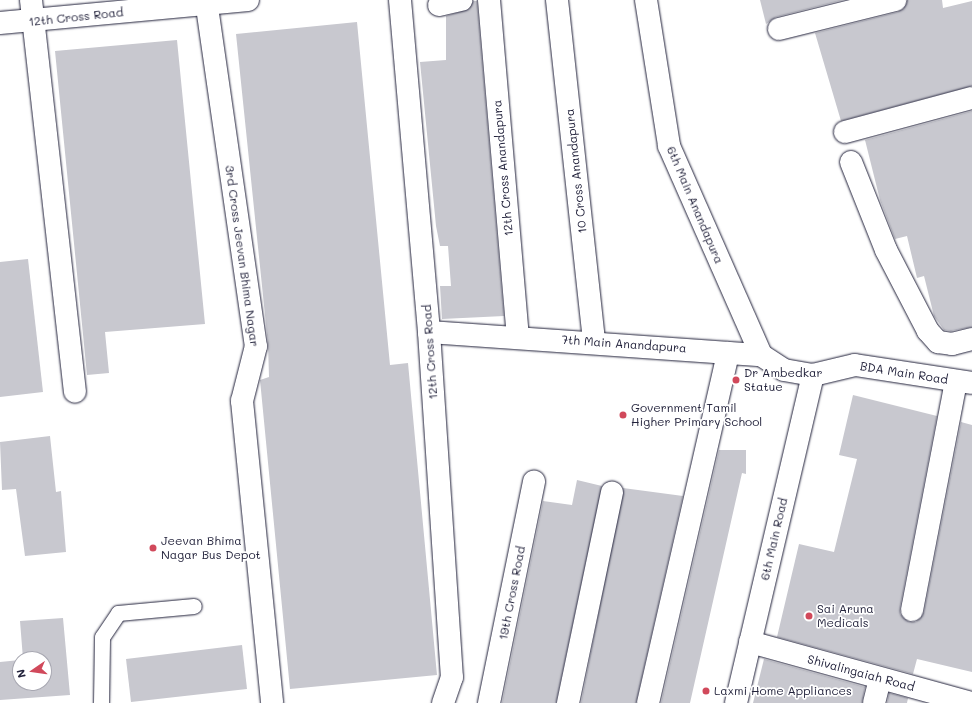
<!DOCTYPE html>
<html>
<head>
<meta charset="utf-8">
<style>
  body { margin:0 }
  #map { position:relative; width:972px; height:703px; overflow:hidden; background:#fff; font-family:Mali,sans-serif }
  div>[style] { position:absolute }
  .building>* { inset:0; background:#c8c8cf }
  .roads { filter:drop-shadow(0 0 1px #22223b) drop-shadow(0 0 1px #22223b) }
  .service>* { height:15px; margin:-7.5px; padding:0 7.5px; transform-origin:7.5px; border-radius:7.5px; background:#fff }
  .minor>* { height:22px; margin:-11px; padding:0 11px; transform-origin:11px; border-radius:11px; background:#fff }
  .tertiary>* { height:22px; margin:-11px; padding:0 11px; transform-origin:11px; border-radius:11px; background:#fff }
  .dots>* { width:11px; height:11px; translate:-50% -50%; box-sizing:border-box; border:2px solid #fff; border-radius:50% }
  span { translate:-50% -50%; white-space:nowrap; text-align:center; line-height:1.15; -webkit-text-stroke:3.5px #fff; paint-order:stroke }
  .street-label { font-size:12px; color:#22223b }
  .poi-label { font-size:12px; color:#22223b }
  .left { translate:0 -50%; text-align:left }
  .north { position:absolute; left:12px; top:651px; width:40px; height:40px; box-sizing:border-box; background:#fff; border:1px solid #a7a7b1; border-radius:50%; rotate:257deg; font-size:11px; font-weight:700; line-height:16px; text-align:center; color:#22223b }
  .north::after { content:''; display:block; margin:auto; width:14px; height:18px; background:#d1495b; clip-path:polygon(50% 0,100% 100%,50% 72%,0 100%) }
</style>
</head>
<body>
<div id="map">
  <div class="building">
    <i style="clip-path:polygon(760px 0,843px 0,776px 17px,766px 24px)"></i>
    <i style="clip-path:polygon(907px 0,942px 0,943px 8px,972px 1px,972px 86px,841px 121px,815px 33px,898px 12px)"></i>
    <i style="clip-path:polygon(473px 1px,477px 1px,504px 316px,442px 319px,440px 286px,451px 286px,448px 246px,440px 246px,436px 226px,420px 62px,446px 60px,446px 16px,469px 9px)"></i>
    <i style="clip-path:polygon(357px 22px,390px 365px,408px 363px,437px 675px,290px 689px,260px 380px,269px 377px,268px 344px,236px 34px)"></i>
    <i style="clip-path:polygon(177px 40px,205px 324px,105px 332px,109px 373px,87px 375px,55px 51px)"></i>
    <i style="clip-path:polygon(972px 111px,972px 327px,951px 331px,944px 330px,934px 316px,924px 276px,917px 278px,907px 236px,895px 239px,880px 200px,865px 140px)"></i>
    <i style="clip-path:polygon(28px 259px,43px 392px,0 397px,0 262px)"></i>
    <i style="clip-path:polygon(853px 395px,937px 416px,900px 608px,900px 614px,909px 622px,916px 622px,924px 612px,961px 422px,972px 425px,972px 672px,917px 659px,913px 674px,777px 637px,799px 544px,834px 552px,857px 459px,839px 455px)"></i>
    <i style="clip-path:polygon(50px 436px,56px 492px,61px 491px,66px 552px,25px 556px,16px 489px,2px 490px,0 442px)"></i>
    <i style="clip-path:polygon(719px 450px,746px 450px,746px 474px,742px 473px,690px 703px,661px 703px)"></i>
    <i style="clip-path:polygon(577px 480px,602px 486px,556px 703px,502px 703px,543px 501px,572px 505px)"></i>
    <i style="clip-path:polygon(623px 488px,683px 496px,636px 703px,581px 703px)"></i>
    <i style="clip-path:polygon(63px 618px,70px 695px,0 700px,0 662px,20px 660px,20px 683px,44px 683px,44px 659px,23px 659px,20px 621px)"></i>
    <i style="clip-path:polygon(242px 645px,247px 689px,131px 702px,126px 659px)"></i>
    <i style="clip-path:polygon(764px 659px,865px 687px,862px 703px,753px 703px)"></i>
    <i style="clip-path:polygon(889px 693px,908px 698px,907px 703px,887px 703px)"></i>
  </div>
  <div class="roads">
    <div class="service">
      <i style="left:101px;top:703px;width:66px;rotate:-89.1deg"></i>
      <i style="left:102px;top:637px;width:29px;rotate:-56deg"></i>
      <i style="left:118px;top:613px;width:76px;rotate:-5.3deg"></i>
    </div>
    <div class="minor">
      <i style="left:31px;top:0;width:394px;rotate:83.6deg"></i>
      <i style="left:206px;top:0;width:350px;rotate:81.8deg"></i>
      <i style="left:256px;top:346px;width:57px;rotate:104.3deg"></i>
      <i style="left:242px;top:401px;width:303px;rotate:84.3deg"></i>
      <i style="left:400px;top:0;width:333px;rotate:85deg"></i>
      <i style="left:429px;top:332px;width:346px;rotate:86.2deg"></i>
      <i style="left:452px;top:677px;width:28px;rotate:109deg"></i>
      <i style="left:489px;top:0;width:337px;rotate:85.1deg"></i>
      <i style="left:557px;top:0;width:344px;rotate:83.8deg"></i>
      <i style="left:646px;top:0;width:148px;rotate:81deg"></i>
      <i style="left:669px;top:146px;width:228px;rotate:66.2deg"></i>
      <i style="left:439px;top:5px;width:23px;rotate:-13deg"></i>
      <i style="left:0;top:23px;width:249px;rotate:-5.3deg"></i>
      <i style="left:779px;top:29px;width:120px;rotate:-14deg"></i>
      <i style="left:845px;top:132px;width:131px;rotate:-15deg"></i>
      <i style="left:851px;top:162px;width:95px;rotate:68.3deg"></i>
      <i style="left:886px;top:250px;width:91px;rotate:62.6deg"></i>
      <i style="left:928px;top:331px;width:15px;rotate:48deg"></i>
      <i style="left:938px;top:342px;width:14px;rotate:8deg"></i>
      <i style="left:952px;top:344px;width:21px;rotate:-14deg"></i>
      <i style="left:429px;top:332px;width:333px;rotate:4deg"></i>
      <i style="left:761px;top:355px;width:27px;rotate:33deg"></i>
      <i style="left:784px;top:370px;width:29px;rotate:10deg"></i>
      <i style="left:912px;top:610px;width:233px;rotate:-79.1deg"></i>
      <i style="left:489px;top:703px;width:226px;rotate:-78.5deg"></i>
      <i style="left:568px;top:703px;width:215px;rotate:-78.2deg"></i>
      <i style="left:648px;top:703px;width:359px;rotate:-77.1deg"></i>
      <i style="left:874px;top:703px;width:25px;rotate:-76deg"></i>
    </div>
    <div class="tertiary">
      <i style="left:750px;top:642px;width:230px;rotate:15.4deg"></i>
      <i style="left:736px;top:703px;width:337px;rotate:-76.8deg"></i>
      <i style="left:813px;top:375px;width:43px;rotate:-13.4deg"></i>
      <i style="left:855px;top:365px;width:118px;rotate:8.7deg"></i>
    </div>
  </div>
  <div class="dots">
    <i style="left:736px;top:380px;background:#d1495b"></i>
    <i style="left:623px;top:415px;background:#d1495b"></i>
    <i style="left:153px;top:548px;background:#d1495b"></i>
    <i style="left:809px;top:616px;background:#d1495b"></i>
    <i style="left:706px;top:691px;background:#d1495b"></i>
  </div>
  <div class="street-label">
    <span style="left:76px;top:17px;rotate:-6deg">12th Cross Road</span>
    <span style="left:503px;top:168px;rotate:-95deg">12th Cross Anandapura</span>
    <span style="left:576px;top:171px;rotate:-96deg">10 Cross Anandapura</span>
    <span style="left:695px;top:205px;rotate:67deg">6th Main Anandapura</span>
    <span style="left:242px;top:256px;rotate:82deg">3rd Cross Jeevan Bhima Nagar</span>
    <span style="left:624px;top:344px;rotate:4deg">7th Main Anandapura</span>
    <span style="left:430px;top:352px;rotate:-94deg">12th Cross Road</span>
    <span style="left:904px;top:373px;rotate:9deg">BDA Main Road</span>
    <span style="left:774px;top:539px;rotate:-77deg">6th Main Road</span>
    <span style="left:512px;top:593px;rotate:-79deg">19th Cross Road</span>
    <span style="left:861px;top:673px;rotate:15deg">Shivalingaiah Road</span>
  </div>
  <div class="poi-label">
    <span class="left" style="left:744px;top:380px">Dr Ambedkar<br>Statue</span>
    <span class="left" style="left:631px;top:415px">Government Tamil<br>Higher Primary School</span>
    <span class="left" style="left:161px;top:548px">Jeevan Bhima<br>Nagar Bus Depot</span>
    <span class="left" style="left:817px;top:616px">Sai Aruna<br>Medicals</span>
    <span class="left" style="left:714px;top:691px">Laxmi Home Appliances</span>
  </div>
  <div class="north">N</div>
</div>
</body>
</html>
